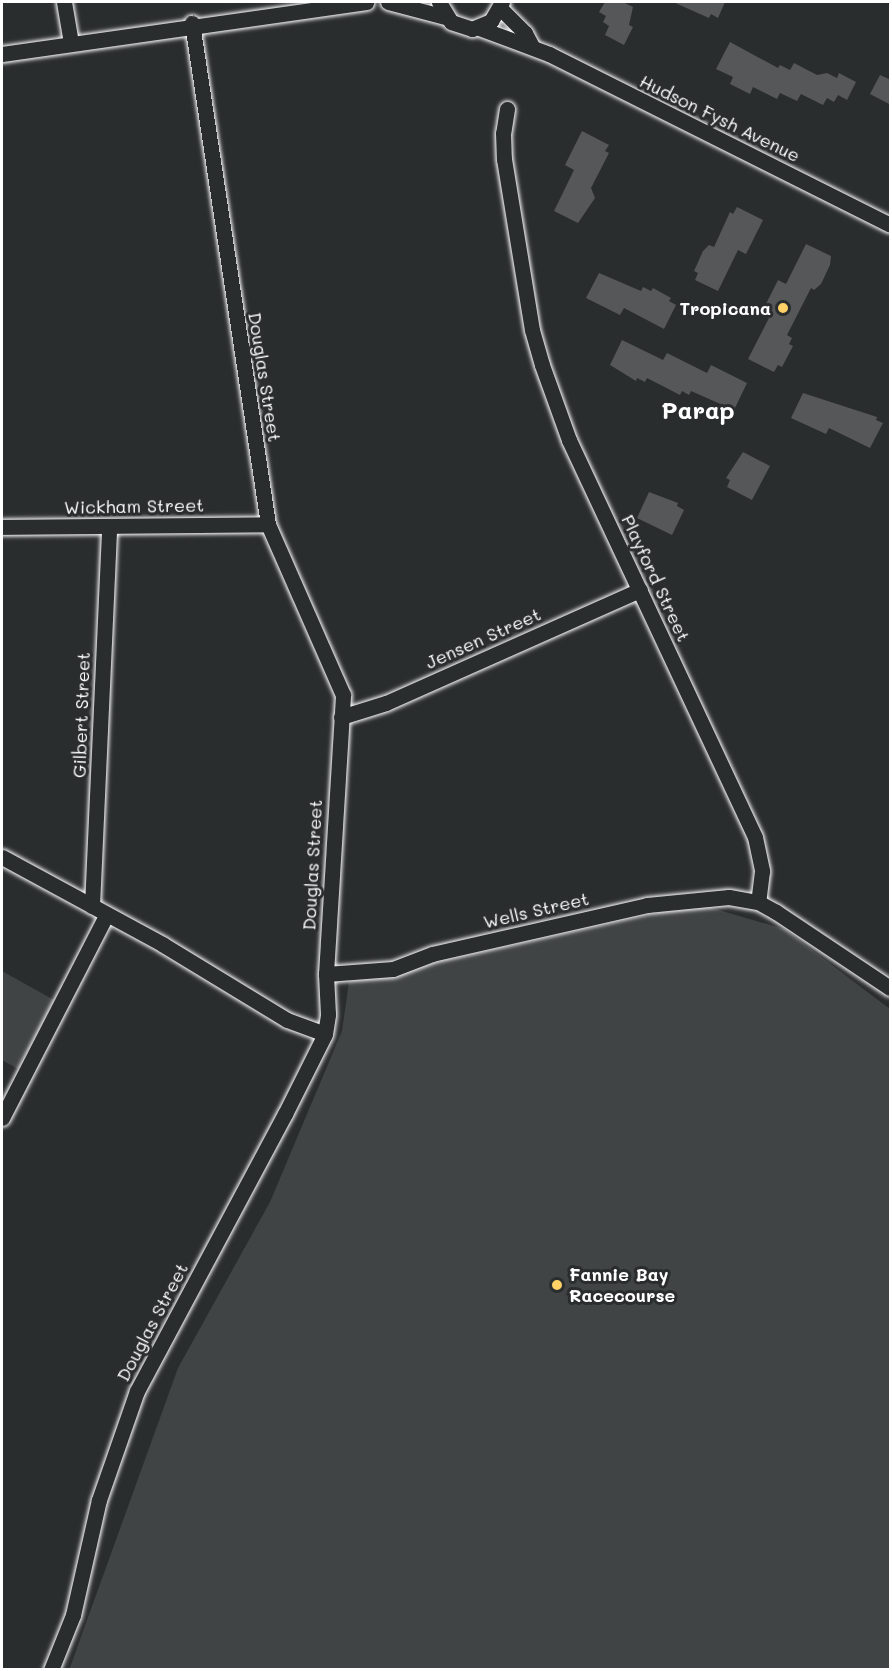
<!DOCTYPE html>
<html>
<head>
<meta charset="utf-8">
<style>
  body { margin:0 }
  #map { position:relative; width:892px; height:1671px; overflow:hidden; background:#2a2d2e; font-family:Mali,sans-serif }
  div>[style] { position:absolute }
  .green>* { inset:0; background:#414445 }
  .building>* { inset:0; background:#555758 }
  .roads { filter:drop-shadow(0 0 2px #fff) drop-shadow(0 0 2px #fff) }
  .street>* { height:15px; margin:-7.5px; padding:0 7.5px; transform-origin:7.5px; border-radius:7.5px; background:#2a2d2e }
  .dots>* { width:16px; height:16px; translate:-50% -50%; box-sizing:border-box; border:3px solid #2a2d2e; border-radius:50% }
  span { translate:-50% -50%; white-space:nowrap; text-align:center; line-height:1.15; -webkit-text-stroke:6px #2a2d2e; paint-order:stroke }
  .street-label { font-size:18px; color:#fff }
  .poi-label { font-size:18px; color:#fff; font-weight:700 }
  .right { translate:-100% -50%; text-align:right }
  .left { translate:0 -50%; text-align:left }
  .district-label { font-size:24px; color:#fff; font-weight:700 }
  .frame { position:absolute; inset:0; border:3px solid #fff; pointer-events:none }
</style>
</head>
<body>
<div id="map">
  <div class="green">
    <i style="clip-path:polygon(698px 904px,784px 929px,890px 1009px,890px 1669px,69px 1670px,178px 1368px,270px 1202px,342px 1031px,349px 982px)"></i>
    <i style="clip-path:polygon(2px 971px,54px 1000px,18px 1069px,2px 1060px)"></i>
  </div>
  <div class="building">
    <i style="clip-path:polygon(605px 2px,623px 2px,633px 7px,629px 25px,633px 27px,624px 45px,605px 35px,609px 26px,603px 22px,606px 16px,599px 12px)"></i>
    <i style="clip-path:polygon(673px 2px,725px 2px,718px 18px,711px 14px,709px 18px)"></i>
    <i style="clip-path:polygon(730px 42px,778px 68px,780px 65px,790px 70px,794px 63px,817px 75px,827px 73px,837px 78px,839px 73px,856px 82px,847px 100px,838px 95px,834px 102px,827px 98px,823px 105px,801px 94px,797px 101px,780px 93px,777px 99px,753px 87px,750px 94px,730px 84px,733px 77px,716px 69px)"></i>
    <i style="clip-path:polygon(880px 75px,891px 80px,891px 105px,870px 94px)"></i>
    <i style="clip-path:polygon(582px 131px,609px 145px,605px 151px,609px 153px,591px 188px,595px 198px,578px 223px,554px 211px,574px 170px,565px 165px)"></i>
    <i style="clip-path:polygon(737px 207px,763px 220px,746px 254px,738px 250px,718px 291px,695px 280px,698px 273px,694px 271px,703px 251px,709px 245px,714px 247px,730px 212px,733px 214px)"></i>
    <i style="clip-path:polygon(806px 244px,831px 256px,830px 265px,821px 284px,814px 290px,811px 288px,787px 335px,792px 338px,789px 344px,793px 346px,782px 367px,778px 365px,774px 372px,748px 359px,769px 318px,761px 314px,778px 280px,786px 284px)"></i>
    <i style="clip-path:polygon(599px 273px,641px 291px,643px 287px,651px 291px,653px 288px,671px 298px,669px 301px,676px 305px,664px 329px,624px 308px,620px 315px,586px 298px)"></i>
    <i style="clip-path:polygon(622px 340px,663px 360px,667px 353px,707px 373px,711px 365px,747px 383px,734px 410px,691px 391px,689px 395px,682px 391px,680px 395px,647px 378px,645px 382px,637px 378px,636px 381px,610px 365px)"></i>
    <i style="clip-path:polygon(803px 393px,877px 417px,876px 420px,883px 423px,870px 448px,829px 428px,826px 434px,791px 418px)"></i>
    <i style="clip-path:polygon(743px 452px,770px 466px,752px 500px,727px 487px,730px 480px,726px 478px)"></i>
    <i style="clip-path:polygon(649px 492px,678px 503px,677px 506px,684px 510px,672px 535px,637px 518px)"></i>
  </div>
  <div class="roads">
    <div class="street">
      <i style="left:64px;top:2px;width:42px;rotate:80.3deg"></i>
      <i style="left:388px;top:2px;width:59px;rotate:14.7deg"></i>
      <i style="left:439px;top:2px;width:23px;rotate:59deg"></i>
      <i style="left:451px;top:22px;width:22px;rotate:18deg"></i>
      <i style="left:472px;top:29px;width:21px;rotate:-23deg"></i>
      <i style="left:491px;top:21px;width:22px;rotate:-60deg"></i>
      <i style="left:501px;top:9px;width:34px;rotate:45deg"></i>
      <i style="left:525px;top:33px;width:15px;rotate:62deg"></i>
      <i style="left:479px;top:28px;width:75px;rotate:20.4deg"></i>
      <i style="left:549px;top:54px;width:381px;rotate:26.6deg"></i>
      <i style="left:2px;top:54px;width:368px;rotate:-8.1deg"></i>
      <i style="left:507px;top:109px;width:24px;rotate:99deg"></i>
      <i style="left:503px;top:133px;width:26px;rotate:88deg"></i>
      <i style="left:504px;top:159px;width:173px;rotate:80.7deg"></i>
      <i style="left:532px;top:330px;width:36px;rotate:74deg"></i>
      <i style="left:542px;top:365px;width:80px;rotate:70.2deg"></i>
      <i style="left:569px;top:440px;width:438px;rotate:64.9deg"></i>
      <i style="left:755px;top:837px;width:35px;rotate:78deg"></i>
      <i style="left:762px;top:871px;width:31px;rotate:97deg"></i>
      <i style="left:2px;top:527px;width:266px;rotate:-0.6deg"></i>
      <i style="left:341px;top:717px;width:47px;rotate:-17.3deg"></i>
      <i style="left:386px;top:703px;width:278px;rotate:-24deg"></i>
      <i style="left:2px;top:857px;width:182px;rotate:28.5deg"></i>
      <i style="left:162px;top:944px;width:146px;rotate:31.3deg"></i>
      <i style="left:287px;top:1020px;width:40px;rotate:20.2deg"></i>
      <i style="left:92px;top:906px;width:380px;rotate:-87.4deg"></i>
      <i style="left:326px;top:974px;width:67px;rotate:-4.3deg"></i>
      <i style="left:393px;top:969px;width:42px;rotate:-21deg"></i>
      <i style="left:432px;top:954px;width:221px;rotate:-12.8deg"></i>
      <i style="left:647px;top:905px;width:82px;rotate:-5.6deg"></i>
      <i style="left:729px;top:897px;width:29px;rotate:10deg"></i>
      <i style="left:758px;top:902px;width:21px;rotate:29deg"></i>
      <i style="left:776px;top:912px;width:137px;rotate:33.7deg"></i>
      <i style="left:2px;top:1118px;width:229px;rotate:-62.8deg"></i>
      <i style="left:51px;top:1670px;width:59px;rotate:-68.2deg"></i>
      <i style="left:73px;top:1615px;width:118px;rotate:-77.3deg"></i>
      <i style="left:99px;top:1500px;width:115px;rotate:-70.8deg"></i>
      <i style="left:137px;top:1391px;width:314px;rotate:-61.9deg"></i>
      <i style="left:285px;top:1114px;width:89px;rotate:-63.4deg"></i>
      <i style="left:325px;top:1034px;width:20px;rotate:-81deg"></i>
      <i style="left:328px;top:1014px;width:40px;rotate:-92.9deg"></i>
      <i style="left:326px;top:974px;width:280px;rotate:-86.5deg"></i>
      <i style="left:343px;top:695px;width:187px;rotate:-113.7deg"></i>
      <i style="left:268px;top:524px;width:507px;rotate:-98.63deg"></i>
    </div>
  </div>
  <div class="dots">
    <i style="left:783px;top:308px;background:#ffd166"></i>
    <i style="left:557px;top:1285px;background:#ffd166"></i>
  </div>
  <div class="street-label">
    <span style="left:720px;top:118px;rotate:26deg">Hudson Fysh Avenue</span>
    <span style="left:265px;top:377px;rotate:81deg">Douglas Street</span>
    <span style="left:134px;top:506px;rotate:-1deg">Wickham Street</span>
    <span style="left:656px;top:578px;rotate:65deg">Playford Street</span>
    <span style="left:483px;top:638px;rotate:-24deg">Jensen Street</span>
    <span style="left:81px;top:715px;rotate:-88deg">Gilbert Street</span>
    <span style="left:312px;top:865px;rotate:-87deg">Douglas Street</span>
    <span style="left:536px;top:910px;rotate:-13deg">Wells Street</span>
    <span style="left:152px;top:1322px;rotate:-62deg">Douglas Street</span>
  </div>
  <div class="poi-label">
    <span class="right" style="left:771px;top:308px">Tropicana</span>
    <span class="left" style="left:569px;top:1285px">Fannie Bay<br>Racecourse</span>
  </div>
  <div class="district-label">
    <span style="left:698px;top:410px">Parap</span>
  </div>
  <div class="frame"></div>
</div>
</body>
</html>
